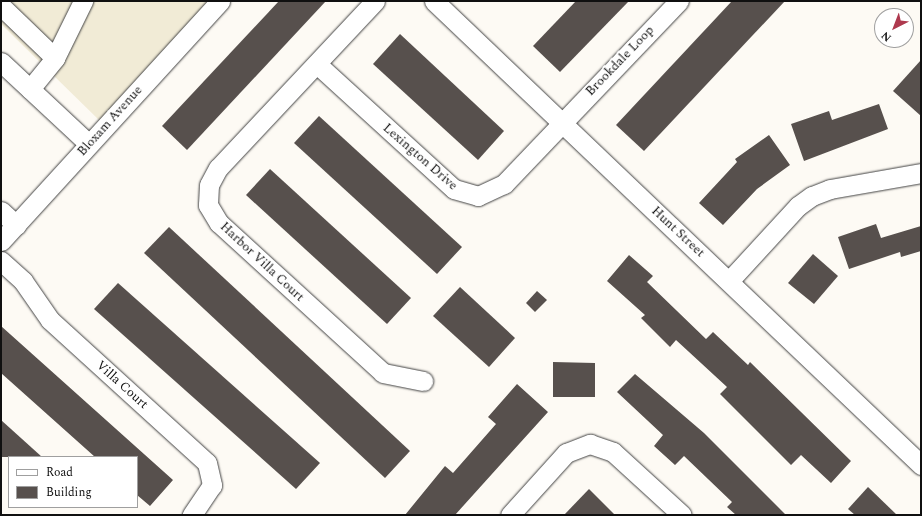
<!DOCTYPE html>
<html>
<head>
<meta charset="utf-8">
<style>
  body { margin:0 }
  #map { position:relative; width:922px; height:516px; overflow:hidden; background:#fdfaf4; font-family:Spectral,serif }
  div>[style] { position:absolute }
  .farmland>* { inset:0; background:#f1ebd6 }
  .building>* { inset:0; background:#57504d }
  .roads { filter:drop-shadow(0 0 1px #434343) drop-shadow(0 0 1px #434343) }
  .minor>* { height:19px; margin:-9.5px; padding:0 9.5px; transform-origin:9.5px; border-radius:9.5px; background:#fff }
  span { translate:-50% -50%; white-space:nowrap; text-align:center; line-height:1.15; -webkit-text-stroke:4px #fff; paint-order:stroke }
  .street-label { font-size:13px; color:#101010 }
  .frame { position:absolute; inset:0; border:2px solid #101010; pointer-events:none }
  .legend { position:absolute; left:8px; top:456px; width:130px; height:52px; box-sizing:border-box; background:#fff; border:1px solid #9f9f9f; margin:0; padding:5px 7px; list-style:none; font-size:12px; color:#101010 }
  .legend li { display:flex; align-items:center; gap:8px; height:20px }
  .legend b { width:20px; border:1px solid #9f9f9f }
  .north { position:absolute; left:874px; top:8px; width:40px; height:40px; box-sizing:border-box; background:#fff; border:1px solid #9f9f9f; border-radius:50%; rotate:222deg; font-size:11px; font-weight:700; line-height:16px; text-align:center; color:#101010 }
  .north::after { content:''; display:block; margin:auto; width:14px; height:18px; background:#ae394e; clip-path:polygon(50% 0,100% 100%,50% 72%,0 100%) }
</style>
</head>
<body>
<div id="map">
  <div class="farmland">
    <i style="clip-path:polygon(1px 1px,209px 1px,100px 121px,1px 24px)"></i>
  </div>
  <div class="building">
    <i style="clip-path:polygon(279px 1px,326px 1px,187px 150px,162px 126px)"></i>
    <i style="clip-path:polygon(576px 1px,629px 1px,560px 72px,533px 46px)"></i>
    <i style="clip-path:polygon(732px 1px,785px 1px,644px 151px,616px 125px)"></i>
    <i style="clip-path:polygon(400px 34px,504px 131px,478px 160px,373px 64px)"></i>
    <i style="clip-path:polygon(921px 60px,921px 116px,893px 91px)"></i>
    <i style="clip-path:polygon(879px 104px,888px 129px,804px 161px,791px 124px,829px 111px,832px 120px)"></i>
    <i style="clip-path:polygon(319px 116px,462px 247px,437px 274px,294px 143px)"></i>
    <i style="clip-path:polygon(769px 135px,790px 165px,757px 189px,723px 225px,699px 203px,737px 162px,735px 159px)"></i>
    <i style="clip-path:polygon(270px 169px,411px 298px,387px 324px,246px 195px)"></i>
    <i style="clip-path:polygon(876px 224px,881px 238px,921px 226px,921px 251px,901px 257px,900px 252px,849px 269px,838px 237px)"></i>
    <i style="clip-path:polygon(169px 227px,410px 451px,385px 478px,144px 253px)"></i>
    <i style="clip-path:polygon(813px 254px,838px 276px,814px 304px,788px 283px)"></i>
    <i style="clip-path:polygon(629px 255px,653px 276px,647px 282px,706px 339px,713px 332px,748px 365px,750px 362px,851px 461px,831px 483px,801px 455px,791px 465px,720px 394px,727px 387px,676px 340px,670px 347px,641px 318px,645px 315px,607px 281px)"></i>
    <i style="clip-path:polygon(118px 283px,320px 463px,296px 489px,94px 309px)"></i>
    <i style="clip-path:polygon(460px 287px,515px 338px,489px 367px,433px 316px)"></i>
    <i style="clip-path:polygon(537px 291px,547px 300px,535px 312px,526px 303px)"></i>
    <i style="clip-path:polygon(1px 326px,173px 480px,150px 506px,137px 495px,137px 457px,95px 457px,1px 373px)"></i>
    <i style="clip-path:polygon(553px 362px,595px 363px,595px 397px,553px 397px)"></i>
    <i style="clip-path:polygon(635px 374px,704px 433px,786px 515px,736px 515px,727px 507px,732px 502px,684px 456px,675px 465px,654px 446px,663px 435px,617px 392px)"></i>
    <i style="clip-path:polygon(517px 384px,548px 412px,455px 515px,405px 515px,445px 466px,453px 473px,496px 424px,488px 417px)"></i>
    <i style="clip-path:polygon(1px 420px,42px 457px,1px 457px)"></i>
    <i style="clip-path:polygon(868px 487px,897px 515px,855px 515px,848px 509px)"></i>
    <i style="clip-path:polygon(589px 489px,615px 515px,564px 515px)"></i>
  </div>
  <div class="roads">
    <div class="minor">
      <i style="left:375px;top:1px;width:229px;rotate:133.2deg"></i>
      <i style="left:218px;top:168px;width:19px;rotate:118deg"></i>
      <i style="left:209px;top:185px;width:20px;rotate:93deg"></i>
      <i style="left:208px;top:205px;width:21px;rotate:59deg"></i>
      <i style="left:219px;top:223px;width:222px;rotate:42.4deg"></i>
      <i style="left:383px;top:373px;width:41px;rotate:11.3deg"></i>
      <i style="left:434px;top:1px;width:673px;rotate:43.61deg"></i>
      <i style="left:1px;top:6px;width:75px;rotate:43.9deg"></i>
      <i style="left:1px;top:62px;width:120px;rotate:43deg"></i>
      <i style="left:318px;top:65px;width:184px;rotate:42.4deg"></i>
      <i style="left:454px;top:189px;width:25px;rotate:16deg"></i>
      <i style="left:478px;top:196px;width:29px;rotate:-25deg"></i>
      <i style="left:504px;top:184px;width:253px;rotate:-46.3deg"></i>
      <i style="left:30px;top:89px;width:40px;rotate:-51deg"></i>
      <i style="left:55px;top:58px;width:64px;rotate:-63.8deg"></i>
      <i style="left:1px;top:211px;width:21px;rotate:43deg"></i>
      <i style="left:1px;top:241px;width:325px;rotate:-47.6deg"></i>
      <i style="left:1px;top:261px;width:30px;rotate:42deg"></i>
      <i style="left:23px;top:281px;width:47px;rotate:55.3deg"></i>
      <i style="left:50px;top:320px;width:212px;rotate:42.3deg"></i>
      <i style="left:207px;top:463px;width:23px;rotate:77deg"></i>
      <i style="left:212px;top:485px;width:36px;rotate:124deg"></i>
      <i style="left:729px;top:281px;width:102px;rotate:-47.4deg"></i>
      <i style="left:798px;top:206px;width:17px;rotate:-36deg"></i>
      <i style="left:812px;top:196px;width:19px;rotate:-21deg"></i>
      <i style="left:830px;top:189px;width:92px;rotate:-10deg"></i>
      <i style="left:510px;top:515px;width:84px;rotate:-47.9deg"></i>
      <i style="left:566px;top:453px;width:26px;rotate:-21deg"></i>
      <i style="left:590px;top:444px;width:24px;rotate:19deg"></i>
      <i style="left:613px;top:452px;width:93px;rotate:42.4deg"></i>
    </div>
  </div>
  <div class="street-label">
    <span style="left:620px;top:61px;rotate:-46deg">Brookdale Loop</span>
    <span style="left:110px;top:121px;rotate:-48deg">Bloxam Avenue</span>
    <span style="left:420px;top:157px;rotate:41deg">Lexington Drive</span>
    <span style="left:678px;top:232px;rotate:43deg">Hunt Street</span>
    <span style="left:262px;top:262px;rotate:43deg">Harbor Villa Court</span>
    <span style="left:122px;top:385px;rotate:42deg">Villa Court</span>
  </div>
  <div class="frame"></div>
  <ul class="legend">
  <li><b style="height:5px;background:#fff"></b>Road</li>
  <li><b style="height:11px;background:#57504d"></b>Building</li>
  </ul>
  <div class="north">N</div>
</div>
</body>
</html>
